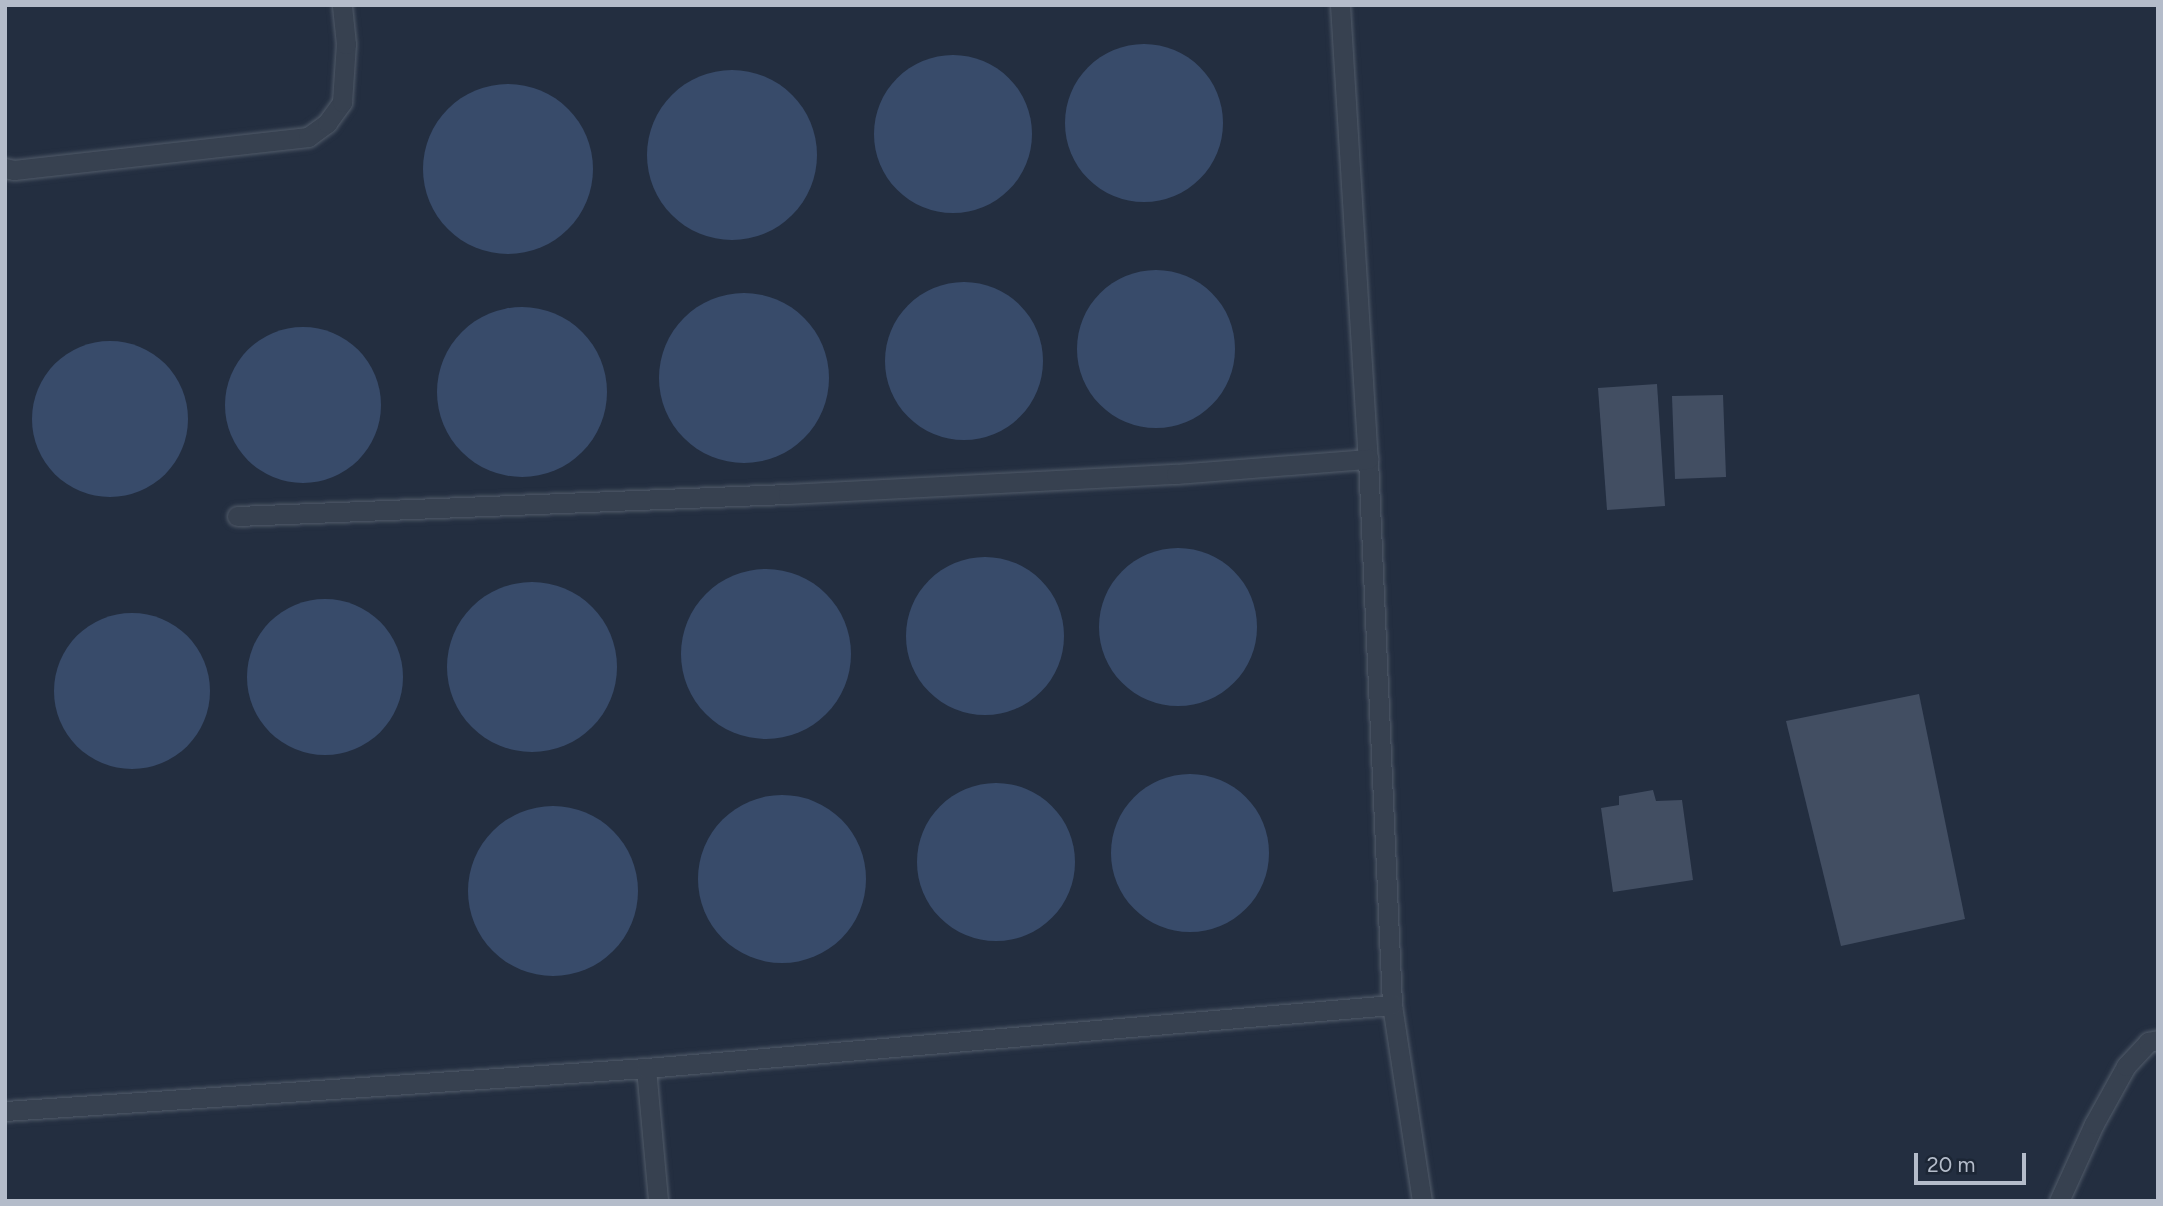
<!DOCTYPE html>
<html>
<head>
<meta charset="utf-8">
<style>
  body { margin:0 }
  #map { position:relative; width:2163px; height:1206px; overflow:hidden; background:#232e40; font-family:Figtree,sans-serif }
  div>[style] { position:absolute }
  .water>* { inset:0; background:#384b6a }
  .round { border-radius:50% }
  .building>* { inset:0; background:#424e62 }
  .roads { filter:drop-shadow(0 0 2px #525c6a) drop-shadow(0 0 2px #525c6a) }
  .service>* { height:19px; margin:-9.5px; padding:0 9.5px; transform-origin:9.5px; border-radius:9.5px; background:#374150 }
  span { translate:-50% -50%; white-space:nowrap; text-align:center; line-height:1.15; -webkit-text-stroke:5px #1c2635; paint-order:stroke }
  .frame { position:absolute; inset:0; border:7px solid #b4bcca; pointer-events:none }
  .scale { position:absolute; left:1914px; top:1153px; width:112px; height:32px; box-sizing:border-box; border:4px solid #b4bcca; border-top:0; padding-left:9px; font-size:21px; line-height:24px; white-space:nowrap; color:#b4bcca; -webkit-text-stroke:5px #1c2635; paint-order:stroke }
</style>
</head>
<body>
<div id="map">
  <div class="water">
    <i class="round" style="left:1065px;top:44px;width:158px;height:158px"></i>
    <i class="round" style="left:874px;top:55px;width:158px;height:158px"></i>
    <i class="round" style="left:647px;top:70px;width:170px;height:170px"></i>
    <i class="round" style="left:423px;top:84px;width:170px;height:170px"></i>
    <i class="round" style="left:1077px;top:270px;width:158px;height:158px"></i>
    <i class="round" style="left:885px;top:282px;width:158px;height:158px"></i>
    <i class="round" style="left:659px;top:293px;width:170px;height:170px"></i>
    <i class="round" style="left:437px;top:307px;width:170px;height:170px"></i>
    <i class="round" style="left:225px;top:327px;width:156px;height:156px"></i>
    <i class="round" style="left:32px;top:341px;width:156px;height:156px"></i>
    <i class="round" style="left:1099px;top:548px;width:158px;height:158px"></i>
    <i class="round" style="left:906px;top:557px;width:158px;height:158px"></i>
    <i class="round" style="left:681px;top:569px;width:170px;height:170px"></i>
    <i class="round" style="left:447px;top:582px;width:170px;height:170px"></i>
    <i class="round" style="left:247px;top:599px;width:156px;height:156px"></i>
    <i class="round" style="left:54px;top:613px;width:156px;height:156px"></i>
    <i class="round" style="left:1111px;top:774px;width:158px;height:158px"></i>
    <i class="round" style="left:917px;top:783px;width:158px;height:158px"></i>
    <i class="round" style="left:698px;top:795px;width:168px;height:168px"></i>
    <i class="round" style="left:468px;top:806px;width:170px;height:170px"></i>
  </div>
  <div class="building">
    <i style="clip-path:polygon(1657px 384px,1665px 506px,1607px 510px,1598px 388px)"></i>
    <i style="clip-path:polygon(1723px 395px,1726px 477px,1675px 479px,1672px 396px)"></i>
    <i style="clip-path:polygon(1919px 694px,1965px 919px,1841px 946px,1786px 721px)"></i>
    <i style="clip-path:polygon(1653px 790px,1656px 801px,1682px 800px,1693px 880px,1613px 892px,1601px 808px,1619px 805px,1619px 796px)"></i>
  </div>
  <div class="roads">
    <div class="service">
      <i style="left:1340px;top:5px;width:455px;rotate:86.5deg"></i>
      <i style="left:1368px;top:459px;width:547px;rotate:87.48deg"></i>
      <i style="left:1392px;top:1005px;width:198px;rotate:81.3deg"></i>
      <i style="left:5px;top:168px;width:9px;rotate:13deg"></i>
      <i style="left:14px;top:170px;width:296px;rotate:-6.4deg"></i>
      <i style="left:308px;top:137px;width:24px;rotate:-36deg"></i>
      <i style="left:327px;top:123px;width:26px;rotate:-54deg"></i>
      <i style="left:342px;top:102px;width:58px;rotate:-86.1deg"></i>
      <i style="left:346px;top:44px;width:39px;rotate:-96deg"></i>
      <i style="left:237px;top:516px;width:551px;rotate:-2.29deg"></i>
      <i style="left:788px;top:494px;width:389px;rotate:-3deg"></i>
      <i style="left:1176px;top:474px;width:193px;rotate:-4.5deg"></i>
      <i style="left:646px;top:1068px;width:134px;rotate:84.8deg"></i>
      <i style="left:5px;top:1111px;width:642px;rotate:-3.84deg"></i>
      <i style="left:646px;top:1068px;width:749px;rotate:-4.83deg"></i>
      <i style="left:2059px;top:1201px;width:85px;rotate:-65.6deg"></i>
      <i style="left:2094px;top:1124px;width:66px;rotate:-61.1deg"></i>
      <i style="left:2126px;top:1066px;width:33px;rotate:-47deg"></i>
      <i style="left:2148px;top:1042px;width:10px;rotate:-11deg"></i>
    </div>
  </div>
  <div class="frame"></div>
  <div class="scale">20 m</div>
</div>
</body>
</html>
